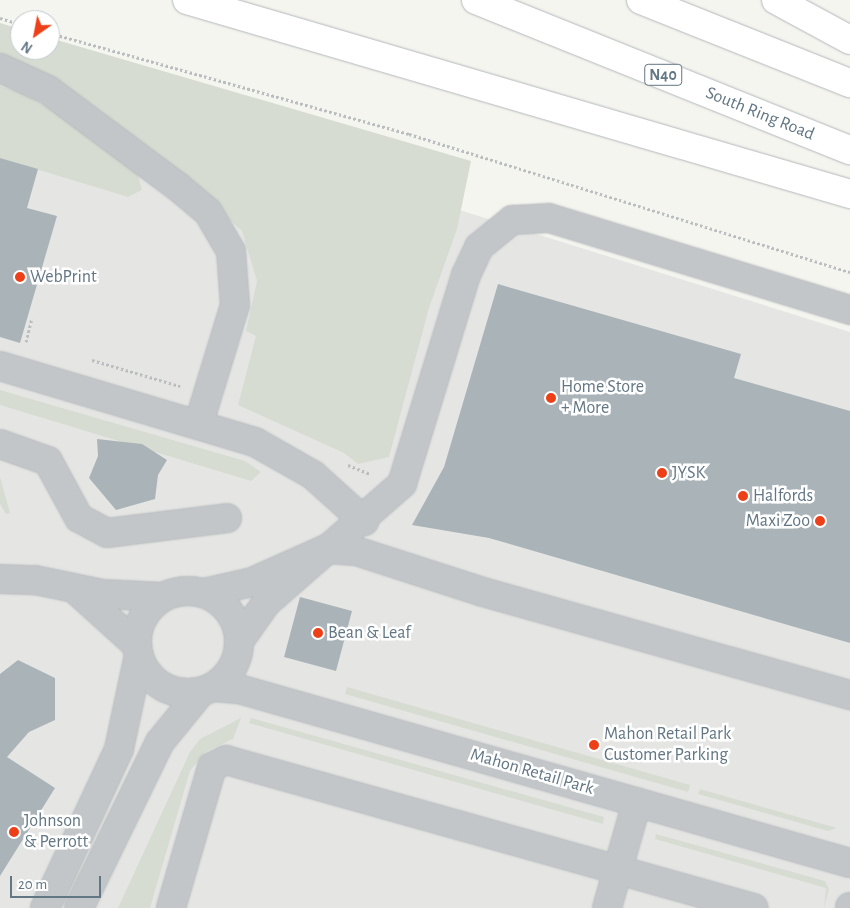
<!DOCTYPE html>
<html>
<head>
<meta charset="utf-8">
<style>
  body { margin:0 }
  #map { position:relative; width:850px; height:908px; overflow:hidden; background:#f5f5f0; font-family:"Alegreya Sans",sans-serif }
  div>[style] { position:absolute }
  .built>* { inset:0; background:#e5e6e4 }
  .green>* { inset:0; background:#d6dcd1 }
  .building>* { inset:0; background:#aab3b8 }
  .path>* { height:3px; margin-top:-1.5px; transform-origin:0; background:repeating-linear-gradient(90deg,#bbbec0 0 2.5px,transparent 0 5px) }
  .roads { filter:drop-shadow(0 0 1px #b4b8bb) drop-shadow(0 0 1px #b4b8bb) }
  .minor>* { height:28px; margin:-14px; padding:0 14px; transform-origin:14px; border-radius:14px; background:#c2c6c9 }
  .minor>.ring { margin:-14px; padding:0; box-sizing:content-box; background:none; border:28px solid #c2c6c9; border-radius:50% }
  .highway>* { height:28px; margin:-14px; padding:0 14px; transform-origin:14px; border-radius:14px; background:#fff }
  .dots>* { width:14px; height:14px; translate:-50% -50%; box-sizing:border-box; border:2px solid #fff; border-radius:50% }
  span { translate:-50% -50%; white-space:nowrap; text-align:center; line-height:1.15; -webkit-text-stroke:5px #fff; paint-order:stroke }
  .shield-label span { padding:1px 4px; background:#fff; border:1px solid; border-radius:4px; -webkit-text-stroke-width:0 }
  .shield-label { font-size:16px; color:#627684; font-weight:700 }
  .street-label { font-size:18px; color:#627684 }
  .poi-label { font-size:18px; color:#627684 }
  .left { translate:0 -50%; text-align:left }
  .right { translate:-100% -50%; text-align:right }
  .north { position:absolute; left:10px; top:10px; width:50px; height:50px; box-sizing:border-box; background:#fff; border:1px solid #c0c8ce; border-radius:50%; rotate:213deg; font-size:14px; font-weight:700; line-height:20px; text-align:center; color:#627684 }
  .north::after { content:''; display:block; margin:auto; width:18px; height:22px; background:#ed4018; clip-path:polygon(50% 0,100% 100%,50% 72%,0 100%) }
  .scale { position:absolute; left:10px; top:876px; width:91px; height:22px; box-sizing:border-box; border:2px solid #627684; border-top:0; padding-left:6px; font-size:15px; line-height:18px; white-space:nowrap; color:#627684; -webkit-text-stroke:4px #fff; paint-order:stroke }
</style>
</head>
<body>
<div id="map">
  <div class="built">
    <i style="clip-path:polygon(0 72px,79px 91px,850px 332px,850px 908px,0 908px)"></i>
  </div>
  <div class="green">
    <i style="clip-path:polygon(0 23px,20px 29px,20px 50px,50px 50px,50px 38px,471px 161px,457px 229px,429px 308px,389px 457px,358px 464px,344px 453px,238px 405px,256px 336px,246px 331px,257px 281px,242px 231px,150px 148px,0 62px)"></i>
    <i style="clip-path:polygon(0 86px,24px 94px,75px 124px,137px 171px,142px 190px,128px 197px,0 158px)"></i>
    <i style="clip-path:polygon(0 390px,245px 461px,261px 472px,251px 481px,0 405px)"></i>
    <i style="clip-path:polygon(0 477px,10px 513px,6px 514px,0 504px)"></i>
    <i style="clip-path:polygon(347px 687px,690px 785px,688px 792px,345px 694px)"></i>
    <i style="clip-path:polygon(241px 718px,233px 739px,205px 752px,190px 771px,150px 908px,118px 908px,190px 752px,200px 739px)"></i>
    <i style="clip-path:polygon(251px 718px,604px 817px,603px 824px,249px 723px)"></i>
    <i style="clip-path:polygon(700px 789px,837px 828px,828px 831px,698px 794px)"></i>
    <i style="clip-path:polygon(656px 834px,825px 881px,829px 889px,824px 908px,826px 888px,655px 839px)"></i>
  </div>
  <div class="building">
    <i style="clip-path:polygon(0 158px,38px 169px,27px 208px,57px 216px,20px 343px,0 337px)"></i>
    <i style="clip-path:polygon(498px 284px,741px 354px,734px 378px,850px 411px,850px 643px,489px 538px,412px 525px,444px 467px)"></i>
    <i style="clip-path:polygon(97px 439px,142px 444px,167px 460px,158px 475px,155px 499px,116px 510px,89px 478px,98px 456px)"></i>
    <i style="clip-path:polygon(300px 597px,352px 611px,336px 671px,284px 657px)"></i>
    <i style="clip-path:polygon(18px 660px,55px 678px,55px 720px,29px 732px,7px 757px,55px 788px,0 876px,0 674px)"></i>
  </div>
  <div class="path">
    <i style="left:0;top:18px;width:21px;rotate:17deg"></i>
    <i style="left:50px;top:33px;width:373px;rotate:15.7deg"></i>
    <i style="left:409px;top:134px;width:462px;rotate:17.4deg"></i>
    <i style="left:26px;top:342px;width:25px;rotate:-76deg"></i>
    <i style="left:92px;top:360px;width:92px;rotate:16.5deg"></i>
    <i style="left:348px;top:465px;width:24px;rotate:22deg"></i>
  </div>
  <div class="roads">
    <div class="minor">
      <i style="left:0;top:68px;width:53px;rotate:24.6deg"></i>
      <i style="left:48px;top:90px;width:161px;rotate:36.7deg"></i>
      <i style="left:177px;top:186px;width:40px;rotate:40deg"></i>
      <i style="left:208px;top:212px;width:45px;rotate:59.5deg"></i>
      <i style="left:231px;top:251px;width:54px;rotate:85.8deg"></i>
      <i style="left:235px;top:305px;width:123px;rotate:107deg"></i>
      <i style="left:0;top:366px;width:266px;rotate:16.6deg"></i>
      <i style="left:255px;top:442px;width:67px;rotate:29.6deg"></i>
      <i style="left:313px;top:475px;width:69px;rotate:42deg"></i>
      <i style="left:0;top:444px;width:51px;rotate:19.5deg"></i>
      <i style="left:48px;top:461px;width:65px;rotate:61.5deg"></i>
      <i style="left:79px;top:518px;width:32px;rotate:28deg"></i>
      <i style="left:107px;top:533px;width:121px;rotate:-7.1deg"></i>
      <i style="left:0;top:579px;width:35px;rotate:2deg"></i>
      <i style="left:35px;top:580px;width:69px;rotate:11.6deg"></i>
      <i style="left:103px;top:594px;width:60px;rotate:2.9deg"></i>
      <i style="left:75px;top:589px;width:84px;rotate:42.1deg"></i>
      <i class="ring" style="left:137px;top:591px;width:74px;height:74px"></i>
      <i style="left:204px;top:593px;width:49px;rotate:-12.9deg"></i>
      <i style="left:252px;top:582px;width:81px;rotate:-24deg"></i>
      <i style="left:326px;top:549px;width:30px;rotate:4deg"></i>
      <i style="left:356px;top:551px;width:133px;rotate:17.9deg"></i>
      <i style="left:483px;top:592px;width:381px;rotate:15.7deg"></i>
      <i style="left:240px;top:640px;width:45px;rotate:-54.9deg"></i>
      <i style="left:266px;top:603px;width:181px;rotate:-41.2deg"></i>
      <i style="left:402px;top:484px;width:219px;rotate:-73deg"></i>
      <i style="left:466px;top:275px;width:31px;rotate:-65deg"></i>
      <i style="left:479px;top:247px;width:43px;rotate:-39.3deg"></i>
      <i style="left:512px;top:220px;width:37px;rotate:-3deg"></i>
      <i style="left:549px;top:218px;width:315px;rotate:17deg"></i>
      <i style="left:214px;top:687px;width:25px;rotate:5deg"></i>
      <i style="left:239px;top:689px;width:635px;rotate:15.9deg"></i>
      <i style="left:45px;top:908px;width:175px;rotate:-65deg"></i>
      <i style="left:119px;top:749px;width:96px;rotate:-78deg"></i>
      <i style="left:79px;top:908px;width:185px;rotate:-64deg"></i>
      <i style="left:160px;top:742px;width:63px;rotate:-50.8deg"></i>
      <i style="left:171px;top:908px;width:147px;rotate:-73.8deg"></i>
      <i style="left:212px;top:767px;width:16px;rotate:-27deg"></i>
      <i style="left:226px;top:760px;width:548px;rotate:15.66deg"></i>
      <i style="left:607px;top:908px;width:110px;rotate:-74.2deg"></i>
      <i style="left:850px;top:908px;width:1px;rotate:-90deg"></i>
    </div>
    <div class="highway">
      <i style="left:187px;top:0;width:691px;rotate:16.31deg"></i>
      <i style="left:476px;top:0;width:403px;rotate:21.9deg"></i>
      <i style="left:641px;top:0;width:225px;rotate:21.7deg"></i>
      <i style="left:776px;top:0;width:84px;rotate:28.4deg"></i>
    </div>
  </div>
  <div class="dots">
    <i style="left:20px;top:277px;background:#ed4018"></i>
    <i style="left:551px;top:398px;background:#ed4018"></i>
    <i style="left:662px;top:473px;background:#ed4018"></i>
    <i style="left:743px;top:496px;background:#ed4018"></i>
    <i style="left:820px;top:521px;background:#ed4018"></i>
    <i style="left:318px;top:633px;background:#ed4018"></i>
    <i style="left:594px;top:745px;background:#ed4018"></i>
    <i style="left:14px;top:832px;background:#ed4018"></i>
  </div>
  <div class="shield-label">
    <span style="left:663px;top:75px">N40</span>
  </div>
  <div class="street-label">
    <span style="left:760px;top:114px;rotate:22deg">South Ring Road</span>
    <span style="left:532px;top:772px;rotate:16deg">Mahon Retail Park</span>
  </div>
  <div class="poi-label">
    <span class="left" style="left:30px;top:277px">WebPrint</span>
    <span class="left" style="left:561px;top:398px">Home Store<br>+ More</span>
    <span class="left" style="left:672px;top:473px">JYSK</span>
    <span class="left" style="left:753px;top:496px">Halfords</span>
    <span class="right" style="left:810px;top:521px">Maxi Zoo</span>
    <span class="left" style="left:328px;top:633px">Bean &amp; Leaf</span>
    <span class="left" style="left:604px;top:745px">Mahon Retail Park<br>Customer Parking</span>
    <span class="left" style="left:24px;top:832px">Johnson<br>&amp; Perrott</span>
  </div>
  <div class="north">N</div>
  <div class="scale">20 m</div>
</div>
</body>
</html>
